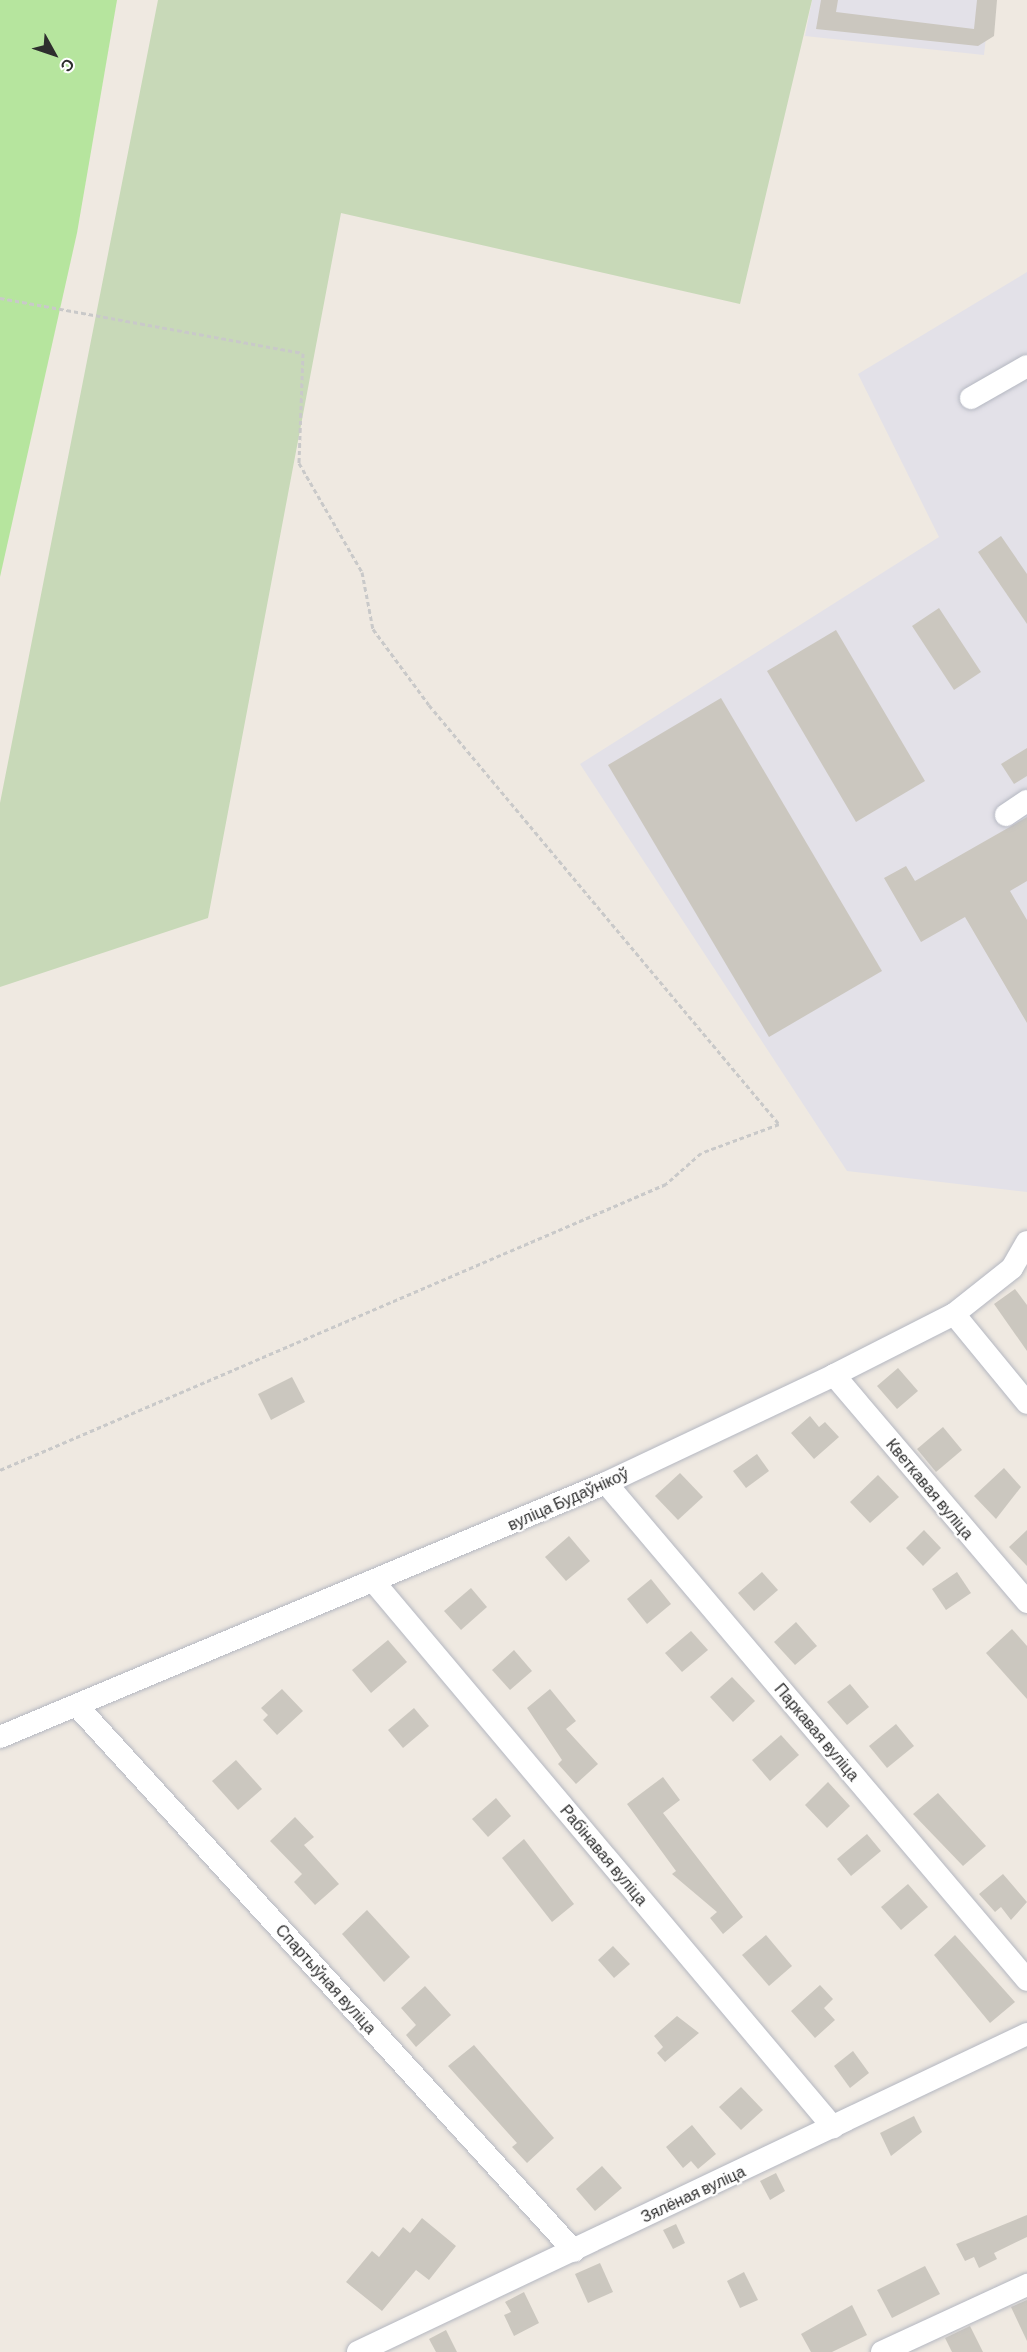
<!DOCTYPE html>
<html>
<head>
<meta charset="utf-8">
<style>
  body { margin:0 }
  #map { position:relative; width:1027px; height:2352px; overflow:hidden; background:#efe9e1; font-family:Barlow,sans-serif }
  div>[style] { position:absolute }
  .industrial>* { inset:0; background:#e3e1e8 }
  .green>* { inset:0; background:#b6e59e }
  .cemetery>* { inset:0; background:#c8d9b8 }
  .building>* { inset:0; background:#cbc7bf }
  .path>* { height:3px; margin-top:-1.5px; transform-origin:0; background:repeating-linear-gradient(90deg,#c9c9c9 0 4.5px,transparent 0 7.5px) }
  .roads { filter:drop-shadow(0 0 2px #b4b7c1) drop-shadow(0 0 2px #b4b7c1) }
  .minor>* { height:22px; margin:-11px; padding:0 11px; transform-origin:11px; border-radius:11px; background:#fff }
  span { translate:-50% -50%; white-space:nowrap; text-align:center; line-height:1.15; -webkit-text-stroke:4.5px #fff; paint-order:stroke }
  .street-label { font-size:16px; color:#2e2e2e }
  .north { position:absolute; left:24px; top:24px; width:60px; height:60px; -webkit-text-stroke:4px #fff; paint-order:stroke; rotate:130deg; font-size:16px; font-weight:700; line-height:24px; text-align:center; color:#2e2e2e }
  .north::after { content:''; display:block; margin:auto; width:21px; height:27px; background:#2e2e2e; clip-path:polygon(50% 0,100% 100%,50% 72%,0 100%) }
</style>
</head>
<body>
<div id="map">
  <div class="industrial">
    <i style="clip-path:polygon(812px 0,990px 0,984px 55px,805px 36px)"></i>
    <i style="clip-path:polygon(1027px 272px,1027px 1192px,847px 1171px,580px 764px,939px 537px,858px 374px)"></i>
  </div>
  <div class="green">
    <i style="clip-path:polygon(0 0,117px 0,77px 233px,0 577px)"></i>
  </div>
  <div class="cemetery">
    <i style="clip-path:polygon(158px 0,812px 0,740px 304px,341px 213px,208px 918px,0 987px,0 803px)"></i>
  </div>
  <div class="building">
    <i style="clip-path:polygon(821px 0,838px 0,836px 12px,974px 29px,977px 0,997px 0,994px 36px,978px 46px,816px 29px)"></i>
    <i style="clip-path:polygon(1001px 536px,1027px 574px,1027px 624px,978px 552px)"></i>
    <i style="clip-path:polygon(939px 608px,981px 672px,954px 690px,912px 626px)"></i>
    <i style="clip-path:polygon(836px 630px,925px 781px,856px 822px,767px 671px)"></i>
    <i style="clip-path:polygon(721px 698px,882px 971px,769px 1037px,608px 765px)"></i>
    <i style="clip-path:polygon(1027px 748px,1027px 776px,1014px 784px,1001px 764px)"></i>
    <i style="clip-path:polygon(1027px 817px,1027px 881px,1010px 891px,1027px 920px,1027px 1023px,965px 917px,921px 942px,884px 878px,906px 866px,915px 881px)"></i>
    <i style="clip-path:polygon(1015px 1289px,1027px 1305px,1027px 1351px,994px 1304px)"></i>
    <i style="clip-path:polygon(898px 1368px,918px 1391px,897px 1409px,877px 1386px)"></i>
    <i style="clip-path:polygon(292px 1377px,305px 1402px,271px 1420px,258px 1394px)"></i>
    <i style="clip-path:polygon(810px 1416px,819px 1427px,825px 1422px,839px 1437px,814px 1459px,791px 1433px)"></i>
    <i style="clip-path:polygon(943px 1427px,962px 1450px,936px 1472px,917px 1449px)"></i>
    <i style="clip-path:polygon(757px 1454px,769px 1471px,746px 1488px,733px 1471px)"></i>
    <i style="clip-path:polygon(1004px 1468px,1021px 1487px,996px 1519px,974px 1496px)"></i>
    <i style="clip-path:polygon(680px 1473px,703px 1497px,678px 1520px,655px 1496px)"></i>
    <i style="clip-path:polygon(878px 1475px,899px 1497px,870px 1523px,850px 1502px)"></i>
    <i style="clip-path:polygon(924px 1530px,941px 1548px,923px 1566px,906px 1548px)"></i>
    <i style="clip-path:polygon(1027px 1530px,1027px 1566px,1009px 1547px)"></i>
    <i style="clip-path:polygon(569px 1536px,590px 1561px,566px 1581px,545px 1557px)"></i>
    <i style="clip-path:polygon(762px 1572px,778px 1590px,754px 1611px,738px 1593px)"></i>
    <i style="clip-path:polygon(957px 1572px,971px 1593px,946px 1610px,932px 1589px)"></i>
    <i style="clip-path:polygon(651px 1579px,671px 1604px,647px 1624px,627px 1599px)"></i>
    <i style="clip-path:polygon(471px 1588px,487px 1607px,461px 1630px,444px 1611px)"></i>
    <i style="clip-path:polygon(796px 1622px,817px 1646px,795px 1665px,774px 1642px)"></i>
    <i style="clip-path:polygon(1012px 1629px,1027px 1646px,1027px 1699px,986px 1653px)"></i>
    <i style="clip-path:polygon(691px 1631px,708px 1650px,682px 1672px,665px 1653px)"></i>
    <i style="clip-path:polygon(388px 1640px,407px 1662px,371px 1693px,352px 1670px)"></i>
    <i style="clip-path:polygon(514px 1650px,532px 1671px,510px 1690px,492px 1670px)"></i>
    <i style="clip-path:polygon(732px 1677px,755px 1701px,733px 1722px,710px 1697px)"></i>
    <i style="clip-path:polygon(850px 1684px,869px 1707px,847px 1725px,827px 1702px)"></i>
    <i style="clip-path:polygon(282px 1689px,303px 1711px,277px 1735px,263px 1720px,268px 1715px,261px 1708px)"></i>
    <i style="clip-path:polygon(550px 1689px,576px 1721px,566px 1729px,598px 1764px,576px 1784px,558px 1764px,562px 1760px,527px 1708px)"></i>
    <i style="clip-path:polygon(414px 1708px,429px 1726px,403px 1748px,388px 1730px)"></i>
    <i style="clip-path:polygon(896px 1724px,914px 1746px,887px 1768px,869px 1746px)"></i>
    <i style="clip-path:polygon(781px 1735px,799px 1755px,770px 1781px,752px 1760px)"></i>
    <i style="clip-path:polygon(236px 1760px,262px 1789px,238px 1810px,212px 1781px)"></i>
    <i style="clip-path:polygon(663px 1777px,680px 1800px,663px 1813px,743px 1917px,723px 1934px,710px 1918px,717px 1912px,672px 1874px,676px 1871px,627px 1804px)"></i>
    <i style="clip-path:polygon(828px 1782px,850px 1806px,827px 1828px,805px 1805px)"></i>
    <i style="clip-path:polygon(938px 1793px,986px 1846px,963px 1866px,913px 1814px)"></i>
    <i style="clip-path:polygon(496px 1798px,511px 1816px,488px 1837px,472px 1819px)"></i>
    <i style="clip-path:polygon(295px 1817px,314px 1837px,304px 1845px,339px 1884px,315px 1905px,294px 1882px,302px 1874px,270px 1841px)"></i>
    <i style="clip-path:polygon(867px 1834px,881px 1851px,851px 1876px,837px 1859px)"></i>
    <i style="clip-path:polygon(524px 1839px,574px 1904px,552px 1922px,502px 1858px)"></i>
    <i style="clip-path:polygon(1003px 1874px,1027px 1902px,1011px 1920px,1001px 1907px,995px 1912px,979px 1894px)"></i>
    <i style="clip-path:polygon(908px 1884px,928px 1907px,901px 1930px,881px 1907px)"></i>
    <i style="clip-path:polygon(367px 1910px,410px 1957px,384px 1982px,342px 1934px)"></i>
    <i style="clip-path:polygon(766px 1935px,792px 1966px,769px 1986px,742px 1955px)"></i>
    <i style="clip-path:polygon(955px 1935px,1015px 2002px,990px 2023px,934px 1955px)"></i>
    <i style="clip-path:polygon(613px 1946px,630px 1964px,614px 1978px,598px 1960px)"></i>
    <i style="clip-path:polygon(820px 1985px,833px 1999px,824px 2008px,835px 2020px,815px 2038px,791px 2011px)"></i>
    <i style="clip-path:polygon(425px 1986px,451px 2015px,416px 2047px,406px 2035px,416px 2025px,401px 2008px)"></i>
    <i style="clip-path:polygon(677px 2016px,699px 2033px,665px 2062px,657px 2053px,663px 2047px,654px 2036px)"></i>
    <i style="clip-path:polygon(474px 2045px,554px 2138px,527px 2163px,512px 2147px,517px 2143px,448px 2066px)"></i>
    <i style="clip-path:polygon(853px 2051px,869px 2073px,850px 2088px,834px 2066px)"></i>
    <i style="clip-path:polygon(741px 2087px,763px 2110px,741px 2130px,719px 2107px)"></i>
    <i style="clip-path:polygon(914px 2116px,922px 2132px,891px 2156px,880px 2133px)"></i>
    <i style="clip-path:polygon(692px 2125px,716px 2154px,698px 2169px,691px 2161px,683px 2168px,666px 2147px)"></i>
    <i style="clip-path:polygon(602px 2166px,622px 2188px,595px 2211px,576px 2189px)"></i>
    <i style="clip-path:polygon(776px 2173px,785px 2191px,770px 2200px,760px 2181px)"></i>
    <i style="clip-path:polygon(1027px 2215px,1027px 2237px,994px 2253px,997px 2259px,979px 2268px,974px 2257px,965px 2261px,956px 2244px)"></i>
    <i style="clip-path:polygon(422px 2218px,456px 2246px,429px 2280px,416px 2270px,382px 2311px,346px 2282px,372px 2251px,379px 2257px,403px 2227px,410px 2233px)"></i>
    <i style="clip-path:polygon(676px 2224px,685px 2243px,673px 2249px,663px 2230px)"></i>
    <i style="clip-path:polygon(600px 2263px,613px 2292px,588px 2303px,575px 2274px)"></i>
    <i style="clip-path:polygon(925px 2266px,940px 2294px,892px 2318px,877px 2290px)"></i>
    <i style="clip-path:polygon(744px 2272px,758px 2300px,740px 2308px,727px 2281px)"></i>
    <i style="clip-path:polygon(524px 2292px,539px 2323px,514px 2336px,504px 2315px,511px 2312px,505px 2302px)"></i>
    <i style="clip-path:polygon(1027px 2300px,1027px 2341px,1011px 2307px)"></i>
    <i style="clip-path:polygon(852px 2305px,867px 2335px,832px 2352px,811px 2352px,801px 2334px)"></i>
    <i style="clip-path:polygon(970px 2326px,983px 2352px,952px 2352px,945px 2338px)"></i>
    <i style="clip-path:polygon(446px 2330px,457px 2352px,436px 2352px,429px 2339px)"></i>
  </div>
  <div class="path">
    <i style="left:0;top:298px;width:308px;rotate:10.3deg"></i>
    <i style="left:303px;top:353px;width:110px;rotate:92.1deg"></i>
    <i style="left:299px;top:463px;width:126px;rotate:60deg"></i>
    <i style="left:362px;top:572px;width:58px;rotate:79.1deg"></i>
    <i style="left:373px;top:629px;width:94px;rotate:53.6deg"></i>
    <i style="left:429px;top:705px;width:546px;rotate:50.13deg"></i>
    <i style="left:779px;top:1124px;width:83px;rotate:159.6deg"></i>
    <i style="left:701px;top:1153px;width:47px;rotate:138.5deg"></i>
    <i style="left:666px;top:1184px;width:725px;rotate:156.76deg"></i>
  </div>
  <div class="roads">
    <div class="minor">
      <i style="left:971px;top:398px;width:64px;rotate:-29.7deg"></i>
      <i style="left:1006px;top:815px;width:25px;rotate:-34deg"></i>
      <i style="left:954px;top:1314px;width:115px;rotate:50.6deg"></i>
      <i style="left:834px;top:1375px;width:298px;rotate:49.6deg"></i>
      <i style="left:606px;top:1483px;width:651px;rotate:49.73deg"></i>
      <i style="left:374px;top:1582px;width:713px;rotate:49.9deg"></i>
      <i style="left:78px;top:1707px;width:736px;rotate:47.64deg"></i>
      <i style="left:0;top:1737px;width:657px;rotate:-22.74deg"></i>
      <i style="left:606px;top:1483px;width:252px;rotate:-25.3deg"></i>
      <i style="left:834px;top:1375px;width:135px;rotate:-26.9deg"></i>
      <i style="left:954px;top:1314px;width:74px;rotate:-38.4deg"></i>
      <i style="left:1012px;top:1268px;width:30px;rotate:-60deg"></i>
      <i style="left:358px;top:2352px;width:741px;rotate:-25.42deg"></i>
      <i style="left:882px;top:2352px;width:160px;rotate:-24.8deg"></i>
    </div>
  </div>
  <div class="street-label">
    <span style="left:930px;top:1489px;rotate:50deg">Кветкавая вуліца</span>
    <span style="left:568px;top:1499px;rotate:-24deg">вуліца Будаўнікоў</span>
    <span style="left:817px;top:1732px;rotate:50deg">Паркавая вуліца</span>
    <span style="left:604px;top:1855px;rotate:50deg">Рабінавая вуліца</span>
    <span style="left:326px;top:1979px;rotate:48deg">Спартыўная вуліца</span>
    <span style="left:693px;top:2194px;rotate:-25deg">Зялёная вуліца</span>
  </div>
  <div class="north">С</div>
</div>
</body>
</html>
